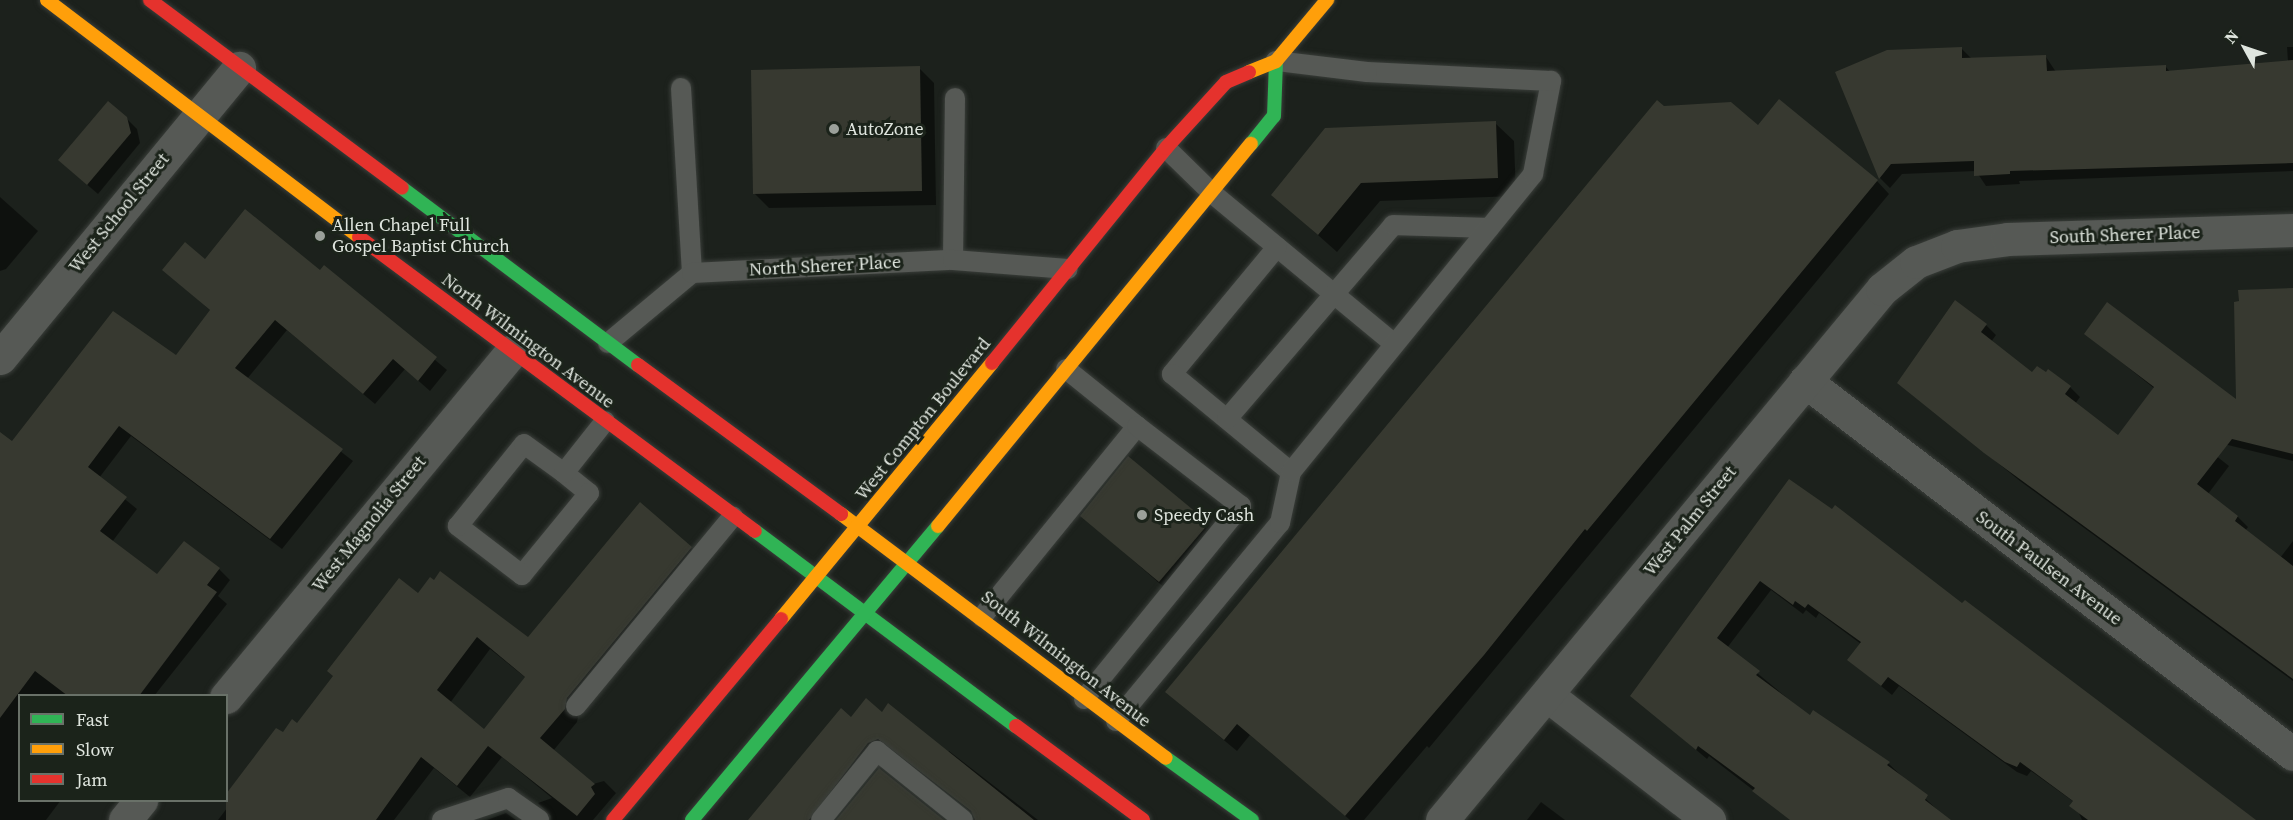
<!DOCTYPE html>
<html>
<head>
<meta charset="utf-8">
<style>
  body { margin:0 }
  #map { position:relative; width:2293px; height:820px; overflow:hidden; background:#1c211c; font-family:"Source Serif 4",serif }
  div>[style] { position:absolute }
  .shadow>* { inset:0; background:#0007 }
  .building>* { inset:0; background:#373930 }
  .roads { filter:drop-shadow(0 0 2px #3a3e3a) drop-shadow(0 0 2px #3a3e3a) }
  .lane>* { height:20px; margin:-10px; padding:0 10px; transform-origin:10px; border-radius:10px; background:#565955 }
  .street>* { height:33px; margin:-16.5px; padding:0 16.5px; transform-origin:16.5px; border-radius:16.5px; background:#565955 }
  .fast>* { height:14px; margin:-7px; padding:0 7px; transform-origin:7px; border-radius:7px; background:#30b455 }
  .slow>* { height:14px; margin:-7px; padding:0 7px; transform-origin:7px; border-radius:7px; background:#ff9f0a }
  .jam>* { height:14px; margin:-7px; padding:0 7px; transform-origin:7px; border-radius:7px; background:#e5322d }
  .dots>* { width:16px; height:16px; translate:-50% -50%; box-sizing:border-box; border:3px solid #1b231a; border-radius:50% }
  span { translate:-50% -50%; white-space:nowrap; text-align:center; line-height:1.15; -webkit-text-stroke:6px #1b231a; paint-order:stroke }
  .poi-label { font-size:18px; color:#dfe5de }
  .left { translate:0 -50%; text-align:left }
  .street-label { font-size:18px; color:#dfe5de }
  .legend { position:absolute; left:18px; top:694px; width:210px; height:108px; box-sizing:border-box; background:#1b231a; border:2px solid #697168; margin:0; padding:8px 10px; list-style:none; font-size:18px; color:#dfe5de }
  .legend li { display:flex; align-items:center; gap:12px; height:30px }
  .legend b { width:30px; border:2px solid #697168 }
  .north { position:absolute; left:2215px; top:18px; width:60px; height:60px; -webkit-text-stroke:4px #1b231a; paint-order:stroke; rotate:310deg; font-size:16px; font-weight:700; line-height:24px; text-align:center; color:#dfe5de }
  .north::after { content:''; display:block; margin:auto; width:21px; height:27px; background:#dfe5de; clip-path:polygon(50% 0,100% 100%,50% 72%,0 100%) }
</style>
</head>
<body>
<div id="map">
  <div class="shadow">
    <i style="clip-path:polygon(2287px 47px,2293px 47px,2293px 171px,2019px 181px,2020px 184px,1986px 186px,1976px 171px,1902px 174px,1890px 188px,1880px 178px,1837px 73px,1961px 48px,1972px 59px,2046px 57px,2056px 72px,2166px 67px,2171px 73px,2288px 62px)"></i>
    <i style="clip-path:polygon(919px 68px,934px 83px,936px 205px,769px 208px,754px 193px)"></i>
    <i style="clip-path:polygon(1664px 107px,1758px 127px,1877px 181px,1889px 194px,1429px 748px,1427px 746px,1364px 820px,1350px 820px,1250px 735px,1237px 751px,1180px 704px)"></i>
    <i style="clip-path:polygon(126px 118px,137px 129px,140px 143px,98px 194px,70px 170px)"></i>
    <i style="clip-path:polygon(1495px 123px,1514px 141px,1516px 196px,1380px 201px,1337px 252px,1273px 195px)"></i>
    <i style="clip-path:polygon(0 197px,38px 231px,6px 269px,0 271px)"></i>
    <i style="clip-path:polygon(206px 261px,320px 272px,325px 267px,447px 370px,430px 391px,405px 369px,375px 404px,287px 330px,247px 379px,353px 461px,282px 549px,131px 436px,99px 478px,137px 509px,112px 542px,157px 576px,219px 569px,230px 580px,218px 596px,227px 604px,154px 696px,20px 696px,20px 800px,61px 800px,46px 820px,0 820px,0 454px,13px 443px,177px 357px,211px 311px,164px 270px)"></i>
    <i style="clip-path:polygon(2293px 291px,2293px 461px,2191px 436px,2229px 466px,2208px 494px,2238px 517px,2248px 527px,2245px 531px,2280px 558px,2293px 541px,2293px 681px,2020px 481px,1899px 383px,1986px 325px,1996px 335px,1991px 342px,2033px 374px,2070px 387px,2080px 397px,2075px 404px,2118px 437px,2155px 389px,2086px 334px,2237px 402px)"></i>
    <i style="clip-path:polygon(1789px 481px,1963px 606px,2251px 820px,2082px 820px,2074px 802px,2031px 771px,2027px 776px,2017px 772px,1899px 686px,1892px 695px,1849px 660px,1861px 644px,1819px 613px,1816px 618px,1806px 610px,1803px 614px,1771px 590px,1727px 648px,1810px 717px,1814px 712px,1889px 764px,1948px 820px,1792px 820px,1709px 756px,1707px 759px,1632px 696px)"></i>
    <i style="clip-path:polygon(1082px 516px,1208px 524px,1222px 539px,1174px 596px)"></i>
    <i style="clip-path:polygon(evenodd,691px 548px,703px 561px,579px 711px,577px 722px,553px 751px,593px 784px,604px 781px,616px 793px,593px 820px,550px 820px,551px 816px,538px 803px,552px 798px,502px 757px,470px 797px,434px 768px,394px 820px,218px 820px,283px 734px,298px 725px,418px 595px,528px 639px,691px 548px,490px 649px,526px 678px,484px 731px,450px 703px,490px 649px)"></i>
    <i style="clip-path:polygon(882px 714px,946px 754px,949px 751px,1038px 820px,975px 820px,973px 813px,890px 749px,878px 753px,826px 820px,750px 820px,852px 719px)"></i>
    <i style="clip-path:polygon(1541px 802px,1565px 820px,1527px 820px)"></i>
    <i style="clip-path:polygon(506px 813px,516px 820px,487px 820px)"></i>
  </div>
  <div class="building">
    <i style="clip-path:polygon(1962px 47px,1962px 58px,2046px 55px,2047px 71px,2166px 65px,2166px 71px,2293px 60px,2293px 163px,2010px 171px,2010px 174px,1974px 176px,1974px 161px,1891px 164px,1879px 179px,1835px 72px,1887px 50px)"></i>
    <i style="clip-path:polygon(920px 66px,922px 191px,753px 194px,751px 70px)"></i>
    <i style="clip-path:polygon(1779px 99px,1878px 180px,1587px 531px,1585px 529px,1484px 655px,1345px 816px,1237px 724px,1224px 740px,1165px 692px,1657px 100px,1664px 106px,1731px 102px,1758px 125px)"></i>
    <i style="clip-path:polygon(108px 101px,127px 117px,131px 133px,87px 185px,58px 160px)"></i>
    <i style="clip-path:polygon(1496px 121px,1498px 178px,1361px 183px,1318px 235px,1271px 195px,1325px 128px)"></i>
    <i style="clip-path:polygon(245px 209px,320px 270px,324px 265px,437px 357px,418px 381px,393px 359px,363px 394px,275px 320px,235px 368px,343px 449px,270px 539px,119px 426px,88px 467px,127px 497px,100px 531px,157px 574px,184px 541px,220px 568px,207px 585px,217px 592px,139px 696px,68px 696px,35px 671px,0 718px,0 432px,12px 441px,113px 311px,176px 355px,210px 310px,162px 270px,185px 242px,205px 259px)"></i>
    <i style="clip-path:polygon(2293px 288px,2293px 454px,2232px 439px,2197px 484px,2238px 516px,2235px 521px,2293px 566px,2293px 679px,1984px 453px,1897px 383px,1955px 300px,1987px 324px,1981px 332px,2032px 372px,2037px 366px,2046px 372px,2048px 369px,2071px 386px,2065px 394px,2118px 435px,2154px 387px,2084px 334px,2107px 302px,2236px 399px,2234px 302px,2239px 301px,2238px 290px)"></i>
    <i style="clip-path:polygon(1128px 456px,1209px 523px,1159px 582px,1080px 516px)"></i>
    <i style="clip-path:polygon(1789px 479px,1832px 509px,1835px 505px,1962px 603px,1965px 600px,2256px 820px,2088px 820px,2069px 806px,2073px 801px,2020px 762px,2017px 767px,2005px 762px,1888px 677px,1881px 686px,1847px 660px,1861px 642px,1808px 604px,1805px 608px,1795px 601px,1793px 605px,1760px 581px,1717px 638px,1760px 671px,1756px 675px,1810px 715px,1813px 710px,1890px 762px,1887px 765px,1928px 795px,1925px 800px,1951px 820px,1790px 820px,1752px 791px,1755px 788px,1698px 746px,1696px 750px,1630px 696px)"></i>
    <i style="clip-path:polygon(evenodd,640px 502px,692px 547px,567px 698px,565px 709px,540px 738px,595px 784px,591px 787px,595px 794px,577px 816px,488px 746px,457px 786px,421px 757px,376px 820px,226px 820px,226px 794px,276px 728px,283px 732px,292px 719px,297px 723px,333px 676px,327px 671px,399px 578px,418px 593px,430px 577px,434px 580px,440px 571px,528px 637px,640px 502px,477px 637px,525px 677px,484px 729px,437px 690px,477px 637px)"></i>
    <i style="clip-path:polygon(866px 698px,882px 712px,888px 703px,1034px 820px,975px 820px,971px 811px,878px 739px,868px 743px,809px 820px,748px 820px,841px 708px,851px 717px)"></i>
    <i style="clip-path:polygon(879px 768px,944px 820px,836px 820px)"></i>
  </div>
  <div class="roads">
    <div class="lane">
      <i style="left:681px;top:88px;width:185px;rotate:86.6deg"></i>
      <i style="left:1166px;top:148px;width:66px;rotate:44.4deg"></i>
      <i style="left:1213px;top:194px;width:235px;rotate:39.6deg"></i>
      <i style="left:1277px;top:247px;width:165px;rotate:129.6deg"></i>
      <i style="left:1172px;top:374px;width:154px;rotate:39.5deg"></i>
      <i style="left:953px;top:260px;width:162px;rotate:-89.3deg"></i>
      <i style="left:608px;top:343px;width:109px;rotate:-39.8deg"></i>
      <i style="left:692px;top:273px;width:261px;rotate:-2.9deg"></i>
      <i style="left:953px;top:260px;width:115px;rotate:4.5deg"></i>
      <i style="left:1227px;top:419px;width:255px;rotate:-49.4deg"></i>
      <i style="left:1393px;top:225px;width:96px;rotate:1.8deg"></i>
      <i style="left:564px;top:473px;width:32px;rotate:39deg"></i>
      <i style="left:589px;top:493px;width:106px;rotate:129.3deg"></i>
      <i style="left:522px;top:575px;width:81px;rotate:-142.6deg"></i>
      <i style="left:458px;top:526px;width:105px;rotate:-51.2deg"></i>
      <i style="left:524px;top:444px;width:49px;rotate:35.9deg"></i>
      <i style="left:564px;top:473px;width:66px;rotate:-51.7deg"></i>
      <i style="left:982px;top:617px;width:246px;rotate:-50.9deg"></i>
      <i style="left:1137px;top:426px;width:91px;rotate:-141.2deg"></i>
      <i style="left:1084px;top:699px;width:249px;rotate:-50.9deg"></i>
      <i style="left:1241px;top:506px;width:131px;rotate:-142.4deg"></i>
      <i style="left:576px;top:706px;width:246px;rotate:-50.4deg"></i>
      <i style="left:1116px;top:721px;width:257px;rotate:-50.4deg"></i>
      <i style="left:1280px;top:523px;width:52px;rotate:-77.8deg"></i>
      <i style="left:1291px;top:472px;width:384px;rotate:-50.9deg"></i>
      <i style="left:1533px;top:174px;width:95px;rotate:-79deg"></i>
      <i style="left:1551px;top:81px;width:184px;rotate:-177.2deg"></i>
      <i style="left:1367px;top:72px;width:92px;rotate:-173.1deg"></i>
      <i style="left:442px;top:820px;width:70px;rotate:-18.4deg"></i>
      <i style="left:508px;top:798px;width:38px;rotate:35deg"></i>
      <i style="left:821px;top:820px;width:89px;rotate:-50.9deg"></i>
      <i style="left:877px;top:751px;width:110px;rotate:38.7deg"></i>
    </div>
    <div class="street">
      <i style="left:0;top:358px;width:376px;rotate:-50.5deg"></i>
      <i style="left:1805px;top:381px;width:614px;rotate:37.39deg"></i>
      <i style="left:1547px;top:695px;width:205px;rotate:37.7deg"></i>
      <i style="left:226px;top:697px;width:449px;rotate:-50.4deg"></i>
      <i style="left:125px;top:820px;width:26px;rotate:-51deg"></i>
      <i style="left:1442px;top:820px;width:690px;rotate:-50.35deg"></i>
      <i style="left:1882px;top:289px;width:43px;rotate:-38.5deg"></i>
      <i style="left:1916px;top:262px;width:44px;rotate:-21.3deg"></i>
      <i style="left:1957px;top:246px;width:51px;rotate:-7.8deg"></i>
      <i style="left:2008px;top:239px;width:285px;rotate:-1.8deg"></i>
    </div>
    <div class="fast">
      <i style="left:1251px;top:144px;width:36px;rotate:-51deg"></i>
      <i style="left:1274px;top:116px;width:55px;rotate:-87.9deg"></i>
      <i style="left:402px;top:188px;width:295px;rotate:36.9deg"></i>
      <i style="left:755px;top:531px;width:326px;rotate:36.8deg"></i>
      <i style="left:1166px;top:758px;width:106px;rotate:35.8deg"></i>
      <i style="left:692px;top:820px;width:383px;rotate:-50.1deg"></i>
    </div>
    <div class="slow">
      <i style="left:47px;top:0;width:392px;rotate:37.2deg"></i>
      <i style="left:1249px;top:72px;width:29px;rotate:-22deg"></i>
      <i style="left:1276px;top:61px;width:80px;rotate:-50.1deg"></i>
      <i style="left:841px;top:514px;width:406px;rotate:36.9deg"></i>
      <i style="left:938px;top:526px;width:494px;rotate:-50.7deg"></i>
      <i style="left:781px;top:619px;width:332px;rotate:-50.5deg"></i>
    </div>
    <div class="jam">
      <i style="left:150px;top:0;width:314px;rotate:36.7deg"></i>
      <i style="left:359px;top:237px;width:493px;rotate:36.6deg"></i>
      <i style="left:992px;top:363px;width:277px;rotate:-51deg"></i>
      <i style="left:1166px;top:148px;width:89px;rotate:-47.7deg"></i>
      <i style="left:1226px;top:82px;width:25px;rotate:-23deg"></i>
      <i style="left:638px;top:365px;width:252px;rotate:36.3deg"></i>
      <i style="left:1016px;top:726px;width:158px;rotate:36.5deg"></i>
      <i style="left:613px;top:820px;width:262px;rotate:-50.1deg"></i>
    </div>
  </div>
  <div class="dots">
    <i style="left:834px;top:129px;background:#9ba09a"></i>
    <i style="left:320px;top:236px;background:#9ba09a"></i>
    <i style="left:1142px;top:515px;background:#9ba09a"></i>
  </div>
  <div class="poi-label">
    <span class="left" style="left:846px;top:129px">AutoZone</span>
    <span class="left" style="left:332px;top:236px">Allen Chapel Full<br>Gospel Baptist Church</span>
    <span class="left" style="left:1154px;top:515px">Speedy Cash</span>
  </div>
  <div class="street-label">
    <span style="left:119px;top:213px;rotate:-51deg">West School Street</span>
    <span style="left:2125px;top:235px;rotate:-2deg">South Sherer Place</span>
    <span style="left:825px;top:266px;rotate:-3deg">North Sherer Place</span>
    <span style="left:528px;top:341px;rotate:37deg">North Wilmington Avenue</span>
    <span style="left:923px;top:419px;rotate:-51deg">West Compton Boulevard</span>
    <span style="left:1690px;top:521px;rotate:-51deg">West Palm Street</span>
    <span style="left:369px;top:524px;rotate:-51deg">West Magnolia Street</span>
    <span style="left:2049px;top:568px;rotate:37deg">South Paulsen Avenue</span>
    <span style="left:1066px;top:659px;rotate:38deg">South Wilmington Avenue</span>
  </div>
  <ul class="legend">
  <li><b style="height:8px;background:#30b455"></b>Fast</li>
  <li><b style="height:8px;background:#ff9f0a"></b>Slow</li>
  <li><b style="height:8px;background:#e5322d"></b>Jam</li>
  </ul>
  <div class="north">N</div>
</div>
</body>
</html>
